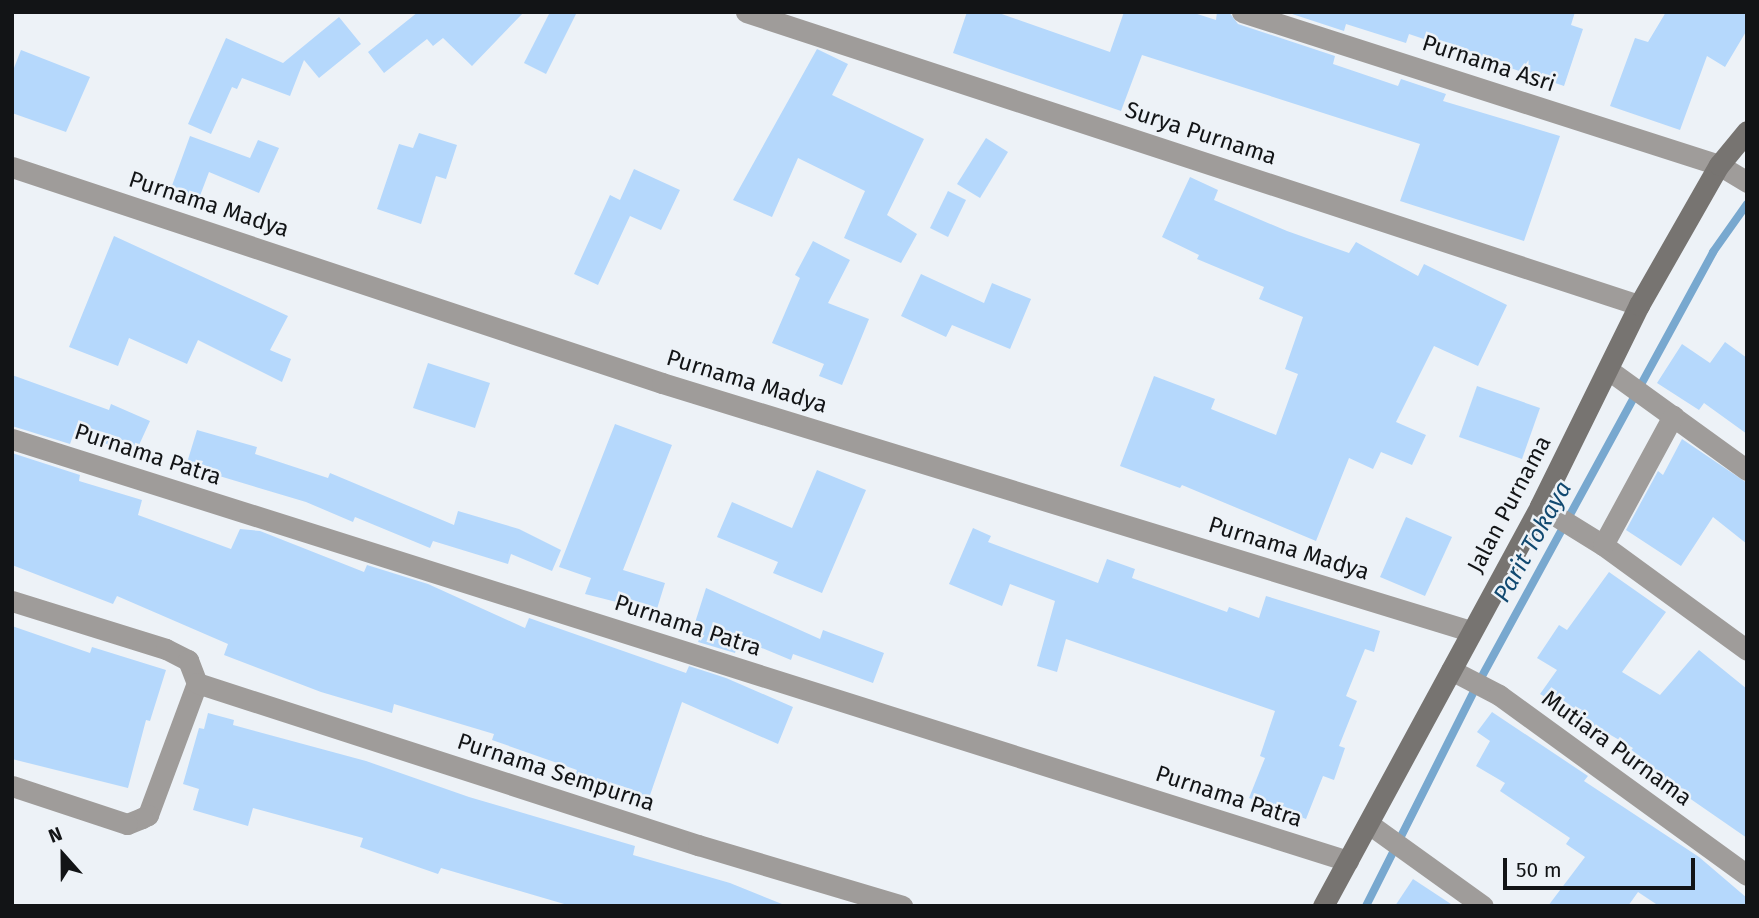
<!DOCTYPE html>
<html>
<head>
<meta charset="utf-8">
<style>
  body { margin:0 }
  #map { position:relative; width:1759px; height:918px; overflow:hidden; background:#edf2f7; font-family:"Fira Sans",sans-serif }
  div>[style] { position:absolute }
  .stream>* { height:8px; margin:-4px; padding:0 4px; transform-origin:4px; border-radius:4px; background:#78a8cf }
  .building>* { inset:0; background:#b5d8fc }
  .street>* { height:21px; margin:-10.5px; padding:0 10.5px; transform-origin:10.5px; border-radius:10.5px; background:#9f9c9a }
  .secondary>* { height:21px; margin:-10.5px; padding:0 10.5px; transform-origin:10.5px; border-radius:10.5px; background:#777471 }
  span { translate:-50% -50%; white-space:nowrap; text-align:center; line-height:1.15; -webkit-text-stroke:5px #edf2f7; paint-order:stroke }
  .street-label { font-size:23px; color:#121416 }
  .water-label { font-size:24px; color:#114970; font-style:italic }
  .frame { position:absolute; inset:0; border:14px solid #121416; pointer-events:none }
  .north { position:absolute; left:28px; top:820px; width:70px; height:70px; -webkit-text-stroke:5px #edf2f7; paint-order:stroke; rotate:339deg; font-size:19px; font-weight:700; line-height:28px; text-align:center; color:#121416 }
  .north::after { content:''; display:block; margin:auto; width:24px; height:32px; background:#121416; clip-path:polygon(50% 0,100% 100%,50% 72%,0 100%) }
  .scale { position:absolute; left:1503px; top:858px; width:192px; height:32px; box-sizing:border-box; border:4px solid #121416; border-top:0; padding-left:9px; font-size:21px; line-height:24px; white-space:nowrap; color:#121416; -webkit-text-stroke:5px #edf2f7; paint-order:stroke }
</style>
</head>
<body>
<div id="map">
  <div class="stream">
    <i style="left:1366px;top:906px;width:243px;rotate:-63.3deg"></i>
    <i style="left:1475px;top:689px;width:498px;rotate:-61.4deg"></i>
    <i style="left:1713px;top:252px;width:59px;rotate:-54.7deg"></i>
  </div>
  <div class="building">
    <i style="clip-path:polygon(418px 12px,524px 12px,472px 66px,443px 38px,433px 46px,427px 39px,384px 73px,368px 52px)"></i>
    <i style="clip-path:polygon(550px 12px,577px 12px,546px 74px,524px 63px)"></i>
    <i style="clip-path:polygon(967px 12px,996px 12px,1110px 52px,1124px 12px,1191px 12px,1216px 20px,1217px 12px,1229px 12px,1238px 24px,1335px 56px,1333px 64px,1398px 86px,1401px 79px,1446px 94px,1443px 101px,1560px 136px,1524px 241px,1400px 201px,1420px 144px,1142px 55px,1121px 111px,953px 53px)"></i>
    <i style="clip-path:polygon(1286px 12px,1575px 12px,1571px 25px,1583px 29px,1564px 86px,1409px 34px,1406px 43px,1346px 24px,1344px 31px)"></i>
    <i style="clip-path:polygon(1666px 12px,1747px 12px,1747px 30px,1725px 67px,1707px 56px,1680px 130px,1610px 106px,1635px 38px,1648px 42px)"></i>
    <i style="clip-path:polygon(339px 17px,361px 44px,319px 78px,304px 60px,290px 96px,242px 78px,237px 89px,232px 87px,211px 134px,188px 124px,226px 38px,283px 63px)"></i>
    <i style="clip-path:polygon(817px 49px,848px 64px,832px 95px,924px 139px,887px 215px,917px 234px,901px 263px,844px 238px,865px 191px,798px 158px,772px 217px,733px 200px)"></i>
    <i style="clip-path:polygon(21px 50px,90px 77px,66px 132px,12px 113px,12px 73px)"></i>
    <i style="clip-path:polygon(419px 133px,457px 145px,446px 179px,436px 176px,421px 224px,377px 209px,399px 144px,413px 148px)"></i>
    <i style="clip-path:polygon(190px 136px,250px 158px,258px 140px,279px 148px,259px 193px,209px 172px,198px 201px,170px 191px)"></i>
    <i style="clip-path:polygon(986px 138px,1008px 152px,980px 198px,957px 184px)"></i>
    <i style="clip-path:polygon(634px 169px,680px 190px,661px 230px,630px 216px,598px 285px,574px 274px,610px 195px,620px 200px)"></i>
    <i style="clip-path:polygon(1190px 177px,1218px 190px,1214px 200px,1287px 231px,1349px 253px,1356px 242px,1418px 276px,1424px 264px,1507px 305px,1478px 366px,1434px 346px,1396px 422px,1426px 435px,1412px 465px,1381px 452px,1373px 469px,1349px 458px,1316px 541px,1182px 485px,1180px 488px,1120px 466px,1154px 376px,1215px 399px,1211px 409px,1276px 435px,1298px 374px,1285px 369px,1303px 317px,1259px 299px,1264px 287px,1197px 259px,1199px 255px,1162px 237px)"></i>
    <i style="clip-path:polygon(948px 191px,966px 200px,948px 237px,930px 228px)"></i>
    <i style="clip-path:polygon(114px 236px,288px 316px,270px 350px,291px 359px,282px 382px,198px 340px,187px 364px,129px 338px,118px 366px,69px 347px)"></i>
    <i style="clip-path:polygon(813px 241px,850px 260px,828px 303px,869px 319px,842px 385px,819px 376px,824px 364px,772px 343px,800px 278px,795px 275px)"></i>
    <i style="clip-path:polygon(921px 274px,984px 303px,992px 283px,1031px 299px,1010px 349px,952px 325px,946px 337px,901px 316px)"></i>
    <i style="clip-path:polygon(1725px 342px,1747px 358px,1747px 434px,1704px 403px,1699px 410px,1657px 383px,1682px 344px,1710px 363px)"></i>
    <i style="clip-path:polygon(428px 363px,490px 383px,475px 428px,413px 408px)"></i>
    <i style="clip-path:polygon(12px 375px,109px 410px,111px 404px,150px 421px,134px 456px,75px 430px,70px 444px,12px 426px)"></i>
    <i style="clip-path:polygon(1477px 386px,1540px 408px,1522px 459px,1459px 437px)"></i>
    <i style="clip-path:polygon(615px 424px,672px 445px,623px 570px,665px 583px,656px 612px,585px 594px,591px 578px,559px 567px)"></i>
    <i style="clip-path:polygon(197px 430px,257px 447px,255px 454px,328px 478px,330px 473px,454px 525px,458px 511px,519px 529px,561px 550px,552px 571px,511px 554px,508px 564px,433px 541px,430px 548px,355px 517px,353px 522px,306px 502px,186px 466px)"></i>
    <i style="clip-path:polygon(1682px 439px,1747px 483px,1747px 544px,1713px 517px,1681px 566px,1626px 530px,1658px 471px,1663px 475px)"></i>
    <i style="clip-path:polygon(12px 453px,80px 475px,79px 481px,142px 500px,138px 515px,231px 549px,240px 529px,260px 531px,364px 572px,367px 565px,428px 584px,525px 628px,529px 618px,686px 673px,689px 666px,726px 678px,793px 707px,778px 744px,682px 702px,648px 801px,575px 776px,577px 770px,492px 740px,494px 734px,394px 704px,392px 713px,321px 692px,224px 655px,228px 644px,117px 596px,113px 604px,12px 565px)"></i>
    <i style="clip-path:polygon(817px 470px,866px 490px,822px 593px,773px 573px,778px 562px,717px 537px,732px 502px,792px 528px)"></i>
    <i style="clip-path:polygon(1406px 517px,1452px 537px,1425px 596px,1380px 577px)"></i>
    <i style="clip-path:polygon(973px 528px,991px 536px,988px 542px,1098px 583px,1107px 559px,1135px 569px,1132px 578px,1227px 612px,1229px 607px,1259px 618px,1266px 596px,1380px 631px,1374px 652px,1365px 649px,1346px 696px,1357px 701px,1339px 746px,1345px 748px,1334px 780px,1323px 776px,1306px 819px,1249px 798px,1265px 758px,1260px 756px,1275px 711px,1066px 639px,1057px 672px,1037px 666px,1055px 601px,1010px 584px,1002px 606px,949px 584px)"></i>
    <i style="clip-path:polygon(1609px 572px,1666px 612px,1622px 672px,1660px 695px,1699px 650px,1747px 689px,1747px 838px,1627px 755px,1633px 748px,1540px 694px,1557px 670px,1537px 658px,1559px 625px,1567px 630px)"></i>
    <i style="clip-path:polygon(706px 588px,820px 639px,823px 630px,884px 653px,873px 683px,793px 654px,791px 660px,740px 639px,735px 653px,698px 642px,702px 632px,693px 629px)"></i>
    <i style="clip-path:polygon(12px 626px,90px 653px,92px 647px,166px 670px,150px 721px,146px 720px,128px 788px,12px 759px)"></i>
    <i style="clip-path:polygon(1492px 712px,1588px 776px,1584px 781px,1699px 857px,1747px 898px,1747px 906px,1659px 906px,1638px 892px,1628px 906px,1548px 906px,1585px 857px,1566px 844px,1570px 838px,1500px 791px,1505px 783px,1476px 766px,1490px 741px,1477px 732px)"></i>
    <i style="clip-path:polygon(208px 713px,234px 720px,233px 725px,366px 761px,469px 797px,635px 846px,633px 855px,730px 883px,787px 906px,571px 906px,441px 868px,438px 874px,360px 847px,363px 838px,253px 808px,248px 826px,193px 810px,199px 789px,183px 784px,199px 728px,204px 729px)"></i>
    <i style="clip-path:polygon(1413px 879px,1454px 906px,1395px 906px)"></i>
  </div>
  <div class="street">
    <i style="left:746px;top:12px;width:940px;rotate:18.17deg"></i>
    <i style="left:1242px;top:12px;width:501px;rotate:17.78deg"></i>
    <i style="left:1719px;top:165px;width:33px;rotate:31deg"></i>
    <i style="left:12px;top:167px;width:685px;rotate:18.38deg"></i>
    <i style="left:662px;top:383px;width:845px;rotate:17.06deg"></i>
    <i style="left:1610px;top:371px;width:169px;rotate:35.9deg"></i>
    <i style="left:12px;top:439px;width:1401px;rotate:17.53deg"></i>
    <i style="left:1540px;top:506px;width:74px;rotate:31.8deg"></i>
    <i style="left:1603px;top:545px;width:178px;rotate:36.1deg"></i>
    <i style="left:1603px;top:545px;width:147px;rotate:-61.5deg"></i>
    <i style="left:12px;top:601px;width:161px;rotate:17.3deg"></i>
    <i style="left:166px;top:649px;width:25px;rotate:27deg"></i>
    <i style="left:188px;top:660px;width:25px;rotate:69deg"></i>
    <i style="left:197px;top:683px;width:141px;rotate:110.4deg"></i>
    <i style="left:148px;top:815px;width:7px;rotate:153deg"></i>
    <i style="left:142px;top:818px;width:16px;rotate:158deg"></i>
    <i style="left:127px;top:824px;width:121px;rotate:-161.7deg"></i>
    <i style="left:1451px;top:670px;width:54px;rotate:27.5deg"></i>
    <i style="left:1499px;top:695px;width:306px;rotate:36deg"></i>
    <i style="left:197px;top:683px;width:527px;rotate:17.92deg"></i>
    <i style="left:698px;top:845px;width:213px;rotate:16.6deg"></i>
    <i style="left:1369px;top:824px;width:140px;rotate:35.7deg"></i>
  </div>
  <div class="secondary">
    <i style="left:1323px;top:906px;width:455px;rotate:-61.5deg"></i>
    <i style="left:1540px;top:506px;width:224px;rotate:-63.8deg"></i>
    <i style="left:1639px;top:305px;width:161px;rotate:-60.3deg"></i>
    <i style="left:1719px;top:165px;width:44px;rotate:-50.5deg"></i>
  </div>
  <div class="street-label">
    <span style="left:1489px;top:63px;rotate:18deg">Purnama Asri</span>
    <span style="left:1201px;top:133px;rotate:18deg">Surya Purnama</span>
    <span style="left:209px;top:204px;rotate:18deg">Purnama Madya</span>
    <span style="left:747px;top:381px;rotate:17deg">Purnama Madya</span>
    <span style="left:148px;top:454px;rotate:18deg">Purnama Patra</span>
    <span style="left:1509px;top:504px;rotate:-62deg">Jalan Purnama</span>
    <span style="left:1289px;top:548px;rotate:17deg">Purnama Madya</span>
    <span style="left:688px;top:625px;rotate:18deg">Purnama Patra</span>
    <span style="left:1617px;top:748px;rotate:36deg">Mutiara Purnama</span>
    <span style="left:556px;top:772px;rotate:18deg">Purnama Sempurna</span>
    <span style="left:1229px;top:796px;rotate:18deg">Purnama Patra</span>
  </div>
  <div class="water-label">
    <span style="left:1533px;top:542px;rotate:-61deg">Parit Tokaya</span>
  </div>
  <div class="frame"></div>
  <div class="north">N</div>
  <div class="scale">50 m</div>
</div>
</body>
</html>
